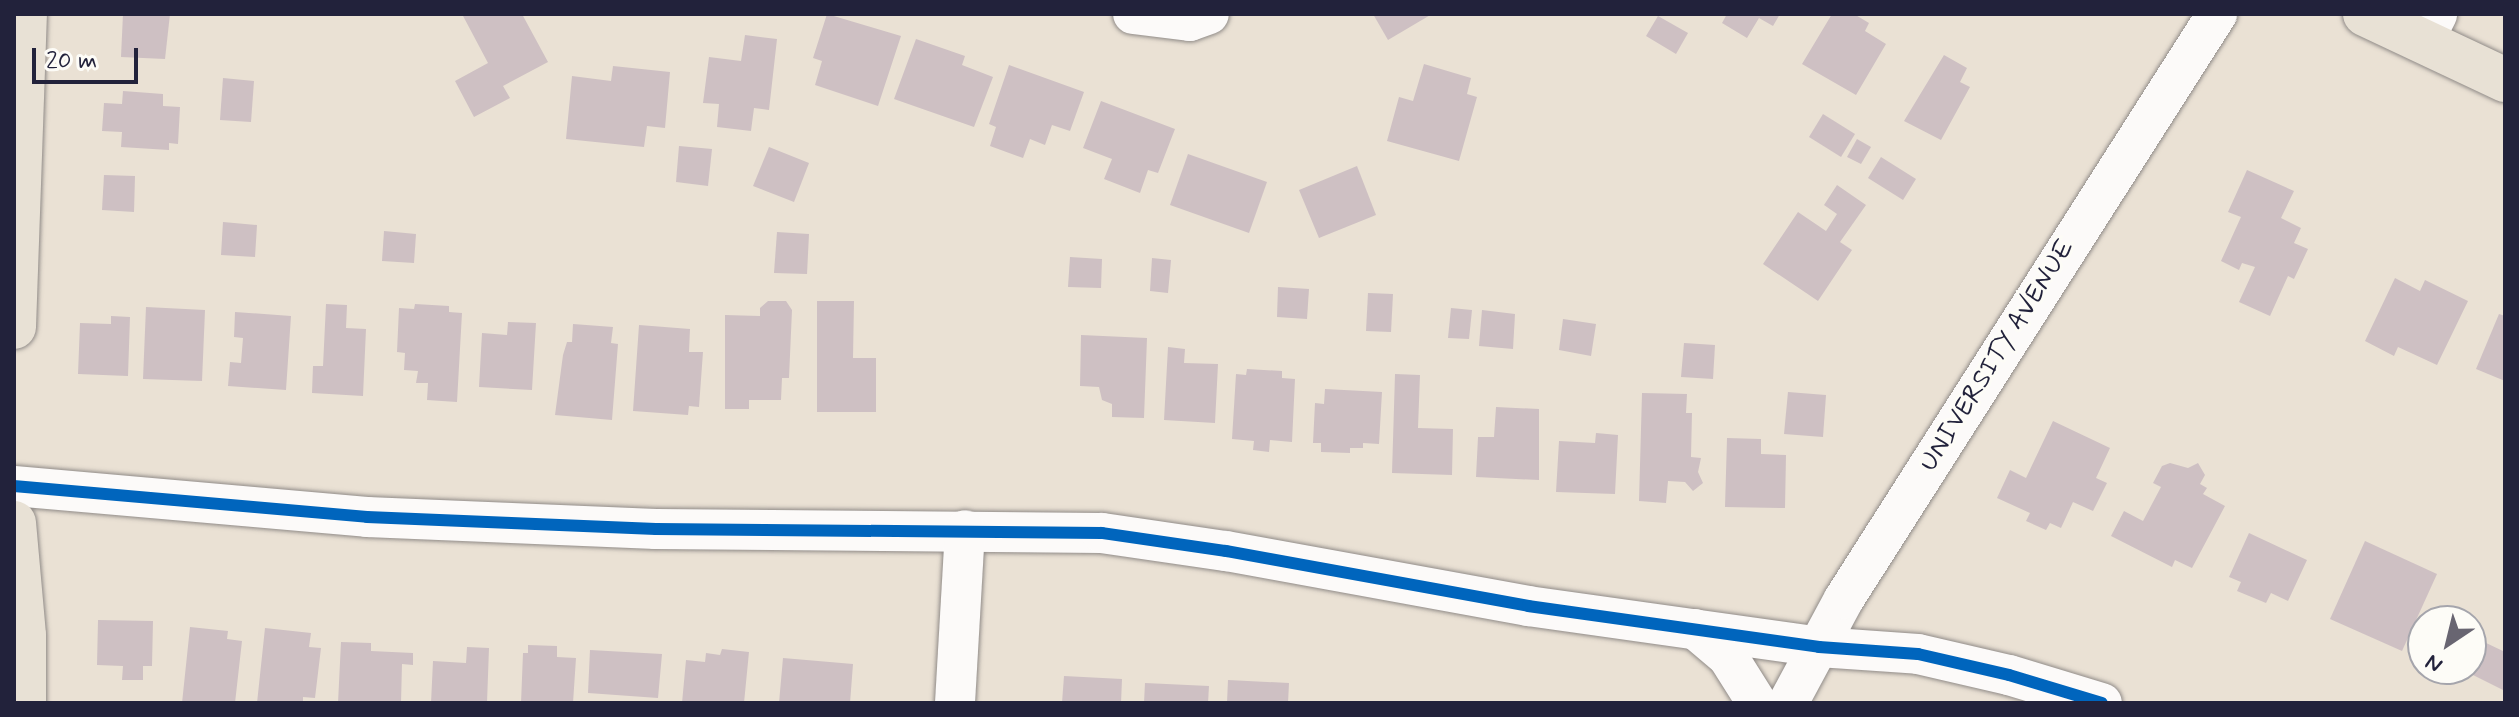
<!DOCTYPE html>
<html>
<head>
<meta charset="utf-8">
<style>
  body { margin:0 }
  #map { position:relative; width:2519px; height:717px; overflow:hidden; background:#eae1d4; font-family:Mynerve,sans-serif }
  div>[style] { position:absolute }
  .building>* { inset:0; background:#cec0c3 }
  .roads { filter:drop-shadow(0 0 2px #908b88) drop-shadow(0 0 2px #908b88) }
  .minor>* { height:40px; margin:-20px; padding:0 20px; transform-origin:20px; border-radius:20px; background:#fcfaf9 }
  .major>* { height:44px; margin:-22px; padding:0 22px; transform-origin:22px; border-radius:22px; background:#e8e1d5 }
  .bus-1>* { height:12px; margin:-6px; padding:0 6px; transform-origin:6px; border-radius:6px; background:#0065bd }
  span { translate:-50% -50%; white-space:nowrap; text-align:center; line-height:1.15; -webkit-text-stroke:6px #fdfcf7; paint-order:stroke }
  .street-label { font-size:26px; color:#22223b }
  .frame { position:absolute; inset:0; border:16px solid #22223b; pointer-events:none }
  .north { position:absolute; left:2407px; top:605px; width:80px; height:80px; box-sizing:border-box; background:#fdfcf7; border:2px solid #a5a5ac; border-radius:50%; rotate:215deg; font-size:22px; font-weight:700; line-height:32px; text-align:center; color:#22223b }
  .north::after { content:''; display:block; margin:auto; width:28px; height:36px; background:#686571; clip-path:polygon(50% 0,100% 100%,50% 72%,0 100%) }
  .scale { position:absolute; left:32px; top:48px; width:106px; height:36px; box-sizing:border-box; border:4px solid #22223b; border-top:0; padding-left:10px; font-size:24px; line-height:28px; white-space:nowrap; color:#22223b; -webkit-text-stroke:6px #fdfcf7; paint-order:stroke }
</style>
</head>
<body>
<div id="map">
  <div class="building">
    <i style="clip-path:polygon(123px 14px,170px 14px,165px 59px,121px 57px)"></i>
    <i style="clip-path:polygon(462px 14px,522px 14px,548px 62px,503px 86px,510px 98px,474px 117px,455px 81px,488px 63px)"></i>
    <i style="clip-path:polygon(827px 14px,901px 36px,878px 106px,815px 85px,822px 61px,813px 58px)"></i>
    <i style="clip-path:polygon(1373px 14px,1432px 14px,1388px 40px)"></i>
    <i style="clip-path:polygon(1727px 14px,1780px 14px,1773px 26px,1759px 18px,1747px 38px,1722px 23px)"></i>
    <i style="clip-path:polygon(1832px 14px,1854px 14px,1869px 23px,1865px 31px,1886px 44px,1856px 95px,1802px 64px)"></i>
    <i style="clip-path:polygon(1658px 16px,1688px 33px,1676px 54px,1646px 36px)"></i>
    <i style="clip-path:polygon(745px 35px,777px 39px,769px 110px,754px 108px,751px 131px,717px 127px,719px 104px,703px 103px,709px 57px,741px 61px)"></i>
    <i style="clip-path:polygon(916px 39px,965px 56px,962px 65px,993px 77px,974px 127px,894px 99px)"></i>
    <i style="clip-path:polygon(1944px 55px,1967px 68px,1960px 82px,1970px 87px,1941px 140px,1904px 121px)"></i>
    <i style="clip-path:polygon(1424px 64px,1471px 78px,1467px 94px,1477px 97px,1459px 161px,1387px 141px,1399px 97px,1413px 101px)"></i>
    <i style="clip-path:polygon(1009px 65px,1084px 92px,1070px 131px,1052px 125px,1045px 145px,1030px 139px,1023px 158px,990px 146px,996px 127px,989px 124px)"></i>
    <i style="clip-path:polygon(613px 66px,670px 72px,665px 128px,647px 126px,644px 147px,566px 139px,572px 76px,611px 81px)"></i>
    <i style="clip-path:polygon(223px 78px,254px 81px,251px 122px,220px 120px)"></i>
    <i style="clip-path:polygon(123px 91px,163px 94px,163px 106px,180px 107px,178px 144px,169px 143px,169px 150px,121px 147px,122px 132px,102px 131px,104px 103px,122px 104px)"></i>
    <i style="clip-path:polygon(1101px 101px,1175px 129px,1158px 173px,1148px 170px,1140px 193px,1104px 179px,1112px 159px,1083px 148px)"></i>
    <i style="clip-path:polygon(1823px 114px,1855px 134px,1841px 157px,1809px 137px)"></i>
    <i style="clip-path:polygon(1857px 139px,1871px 147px,1861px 164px,1847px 157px)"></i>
    <i style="clip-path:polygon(679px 146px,712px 149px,708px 186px,676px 182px)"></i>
    <i style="clip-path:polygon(769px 147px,809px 163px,794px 202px,753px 186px)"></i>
    <i style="clip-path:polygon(1188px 154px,1267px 182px,1249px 233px,1170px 205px)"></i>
    <i style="clip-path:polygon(1881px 157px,1916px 179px,1903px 200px,1868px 178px)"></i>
    <i style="clip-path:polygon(1357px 166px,1376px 215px,1319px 238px,1299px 190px)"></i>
    <i style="clip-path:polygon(2247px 170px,2294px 191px,2281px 218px,2301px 228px,2294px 243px,2308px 249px,2294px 279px,2288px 276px,2270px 316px,2239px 302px,2255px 267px,2242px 263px,2239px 270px,2221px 261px,2241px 217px,2228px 212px)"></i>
    <i style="clip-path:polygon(104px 175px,135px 176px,134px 212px,102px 210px)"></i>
    <i style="clip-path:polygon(1837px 185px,1866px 205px,1840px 242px,1852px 250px,1818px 301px,1763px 264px,1798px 212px,1826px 231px,1837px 214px,1824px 205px)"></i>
    <i style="clip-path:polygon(223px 222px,257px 225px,255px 257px,221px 255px)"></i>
    <i style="clip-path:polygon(384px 231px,416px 234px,414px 263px,382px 261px)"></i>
    <i style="clip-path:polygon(777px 232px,809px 234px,807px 274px,774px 273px)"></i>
    <i style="clip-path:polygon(1070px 257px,1102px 259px,1101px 288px,1068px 287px)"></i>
    <i style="clip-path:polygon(1152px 258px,1171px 260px,1168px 293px,1150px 291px)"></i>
    <i style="clip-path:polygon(2395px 278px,2420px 291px,2425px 280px,2468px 301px,2437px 365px,2398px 347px,2394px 356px,2365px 341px)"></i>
    <i style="clip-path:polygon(1278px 287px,1309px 289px,1307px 319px,1277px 317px)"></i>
    <i style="clip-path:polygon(1368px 293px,1393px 294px,1391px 332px,1366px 331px)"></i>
    <i style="clip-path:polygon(768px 301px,786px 301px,792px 310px,789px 378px,782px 378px,781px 400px,749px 400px,749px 409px,725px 409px,725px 315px,760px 316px,760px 308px)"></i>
    <i style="clip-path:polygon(817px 301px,854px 301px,853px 358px,876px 358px,876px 412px,817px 412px)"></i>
    <i style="clip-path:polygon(326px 304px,347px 305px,346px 328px,366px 329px,363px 396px,312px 393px,313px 366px,323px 366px)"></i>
    <i style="clip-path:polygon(415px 304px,449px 306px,449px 312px,462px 313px,457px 402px,427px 400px,428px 383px,416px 383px,418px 371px,404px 370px,405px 353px,397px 352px,399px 308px,414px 309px)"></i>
    <i style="clip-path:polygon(146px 307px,205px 310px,202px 381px,143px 379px)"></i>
    <i style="clip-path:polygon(1451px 308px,1472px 310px,1469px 339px,1448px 338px)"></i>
    <i style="clip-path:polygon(1482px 310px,1515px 314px,1513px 349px,1479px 346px)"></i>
    <i style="clip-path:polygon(235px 312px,291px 316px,286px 390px,228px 386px,230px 362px,241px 363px,243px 338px,234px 337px)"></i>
    <i style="clip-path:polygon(2499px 314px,2505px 316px,2505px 381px,2476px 369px)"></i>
    <i style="clip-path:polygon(111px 316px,130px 317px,128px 376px,78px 374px,80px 323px,111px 324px)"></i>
    <i style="clip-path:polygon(1563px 319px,1596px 324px,1591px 356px,1559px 350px)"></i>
    <i style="clip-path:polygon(508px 322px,536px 323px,532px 390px,479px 387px,482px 333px,507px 335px)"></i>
    <i style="clip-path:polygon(573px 324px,613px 327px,611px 343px,618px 344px,612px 420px,555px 415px,563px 355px,567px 342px,572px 342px)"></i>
    <i style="clip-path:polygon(639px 325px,690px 329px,689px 352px,703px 352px,699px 407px,689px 406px,688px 415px,633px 411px)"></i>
    <i style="clip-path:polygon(1081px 335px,1147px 338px,1144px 418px,1112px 417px,1112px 404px,1102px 400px,1099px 387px,1080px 386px)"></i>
    <i style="clip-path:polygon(1684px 343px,1715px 345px,1713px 379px,1681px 377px)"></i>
    <i style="clip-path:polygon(1168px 347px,1185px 349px,1184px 363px,1218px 364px,1215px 423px,1164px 420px)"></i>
    <i style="clip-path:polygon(1247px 369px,1282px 371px,1282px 378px,1295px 379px,1292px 442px,1270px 440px,1269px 452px,1253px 450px,1254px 441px,1232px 439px,1236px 374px,1246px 375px)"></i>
    <i style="clip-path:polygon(1395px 374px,1420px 375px,1418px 428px,1453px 429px,1452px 475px,1392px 473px)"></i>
    <i style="clip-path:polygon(1325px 389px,1382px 392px,1379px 444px,1363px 443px,1363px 448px,1350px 448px,1350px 453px,1321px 452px,1321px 443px,1313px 443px,1315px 403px,1324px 404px)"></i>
    <i style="clip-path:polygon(1788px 392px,1826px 395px,1823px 437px,1784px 434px)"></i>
    <i style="clip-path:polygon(1642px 393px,1687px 394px,1686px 413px,1692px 413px,1691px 457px,1701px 458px,1698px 472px,1703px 483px,1693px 491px,1685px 482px,1668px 481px,1666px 503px,1639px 501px)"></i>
    <i style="clip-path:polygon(1496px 407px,1539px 409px,1539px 480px,1476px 477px,1478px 437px,1494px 437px)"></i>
    <i style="clip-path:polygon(2053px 421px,2110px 448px,2096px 478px,2107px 483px,2093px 511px,2073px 502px,2061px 528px,2050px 523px,2046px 530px,2026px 521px,2030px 513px,1997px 498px,2010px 470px,2026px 478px)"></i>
    <i style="clip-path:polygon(1596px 433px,1618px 435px,1615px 494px,1556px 492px,1559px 441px,1595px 443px)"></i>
    <i style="clip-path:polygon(1727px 438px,1761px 439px,1761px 454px,1786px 455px,1785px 508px,1725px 507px)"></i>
    <i style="clip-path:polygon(2170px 463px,2188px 468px,2198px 463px,2205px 475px,2200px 484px,2207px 488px,2203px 494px,2225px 506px,2192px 568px,2175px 560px,2172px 567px,2111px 536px,2124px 511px,2143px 521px,2161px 487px,2153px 483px,2162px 466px)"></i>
    <i style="clip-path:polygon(2249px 533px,2307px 560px,2288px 601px,2271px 593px,2266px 603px,2237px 591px,2241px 582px,2229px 577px)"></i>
    <i style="clip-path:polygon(2365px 541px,2437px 574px,2402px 651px,2330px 619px)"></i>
    <i style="clip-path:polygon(98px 620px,153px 621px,152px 666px,143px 666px,143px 680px,122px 680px,123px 666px,97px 665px)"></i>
    <i style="clip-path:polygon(190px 627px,228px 631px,227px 639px,242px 641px,235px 703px,182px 703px)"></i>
    <i style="clip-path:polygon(265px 628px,311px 633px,309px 647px,321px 648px,315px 698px,303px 697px,303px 703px,257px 703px)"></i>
    <i style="clip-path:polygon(2482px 641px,2505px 652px,2505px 691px,2467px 672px)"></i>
    <i style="clip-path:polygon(341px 642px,371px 643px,371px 651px,413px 653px,413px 665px,402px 664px,401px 703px,338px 703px)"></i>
    <i style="clip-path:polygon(528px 645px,557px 646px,557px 657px,576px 658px,573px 703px,521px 703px,523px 653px,528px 653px)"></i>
    <i style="clip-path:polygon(467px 647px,489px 648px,487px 703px,431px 703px,433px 661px,466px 663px)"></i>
    <i style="clip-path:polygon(722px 649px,749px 652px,744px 703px,682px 703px,686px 660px,705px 662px,706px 653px,720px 655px)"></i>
    <i style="clip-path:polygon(590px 650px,662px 654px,658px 698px,588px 693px)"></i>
    <i style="clip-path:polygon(783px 658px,853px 664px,850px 703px,779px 703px)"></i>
    <i style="clip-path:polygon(1064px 676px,1122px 679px,1121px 703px,1062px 703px)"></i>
    <i style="clip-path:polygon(1228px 680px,1289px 683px,1288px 703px,1227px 703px)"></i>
    <i style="clip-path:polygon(1145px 683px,1209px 686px,1208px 703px,1144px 703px)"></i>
  </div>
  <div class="roads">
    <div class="minor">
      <i style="left:1133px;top:14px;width:57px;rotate:7deg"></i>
      <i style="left:1190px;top:21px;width:20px;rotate:-20deg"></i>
      <i style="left:2423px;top:42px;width:31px;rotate:-63deg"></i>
      <i style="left:14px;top:486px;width:354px;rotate:5deg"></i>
      <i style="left:367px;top:517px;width:289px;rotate:2.4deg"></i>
      <i style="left:656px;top:529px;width:446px;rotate:0.5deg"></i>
      <i style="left:1102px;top:533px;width:125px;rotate:8.3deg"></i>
      <i style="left:1226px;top:551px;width:307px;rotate:10.3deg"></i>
      <i style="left:1528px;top:606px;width:294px;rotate:8deg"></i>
      <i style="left:1819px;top:647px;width:99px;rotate:4deg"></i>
      <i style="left:1918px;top:654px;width:93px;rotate:13deg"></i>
      <i style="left:2009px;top:675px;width:97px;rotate:16.8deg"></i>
      <i style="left:1695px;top:629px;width:43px;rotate:40.3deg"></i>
      <i style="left:1728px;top:657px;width:54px;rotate:57.8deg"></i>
      <i style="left:955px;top:703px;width:173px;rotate:-86.7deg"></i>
      <i style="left:1788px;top:703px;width:118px;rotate:-61.7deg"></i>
      <i style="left:1844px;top:599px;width:694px;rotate:-57.48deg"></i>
    </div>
    <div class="major">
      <i style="left:2365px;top:14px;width:155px;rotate:25.2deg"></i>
      <i style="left:14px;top:327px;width:313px;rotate:-88deg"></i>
      <i style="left:14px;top:523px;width:113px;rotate:84.9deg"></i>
      <i style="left:24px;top:636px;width:67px;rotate:90deg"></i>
    </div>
  </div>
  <div class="bus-1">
    <i style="left:14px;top:486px;width:354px;rotate:5deg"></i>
    <i style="left:367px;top:517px;width:289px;rotate:2.4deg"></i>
    <i style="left:656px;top:529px;width:446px;rotate:0.5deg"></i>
    <i style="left:1102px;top:533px;width:125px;rotate:8.3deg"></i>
    <i style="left:1226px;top:551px;width:307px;rotate:10.3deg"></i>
    <i style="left:1528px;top:606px;width:294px;rotate:8deg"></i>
    <i style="left:1819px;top:647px;width:99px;rotate:4deg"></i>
    <i style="left:1918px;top:654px;width:93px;rotate:13deg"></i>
    <i style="left:2009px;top:675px;width:97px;rotate:16.8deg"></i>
  </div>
  <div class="street-label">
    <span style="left:1998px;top:356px;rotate:-58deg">UNIVERSITY AVENUE</span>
  </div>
  <div class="frame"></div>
  <div class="north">N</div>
  <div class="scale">20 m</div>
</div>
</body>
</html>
